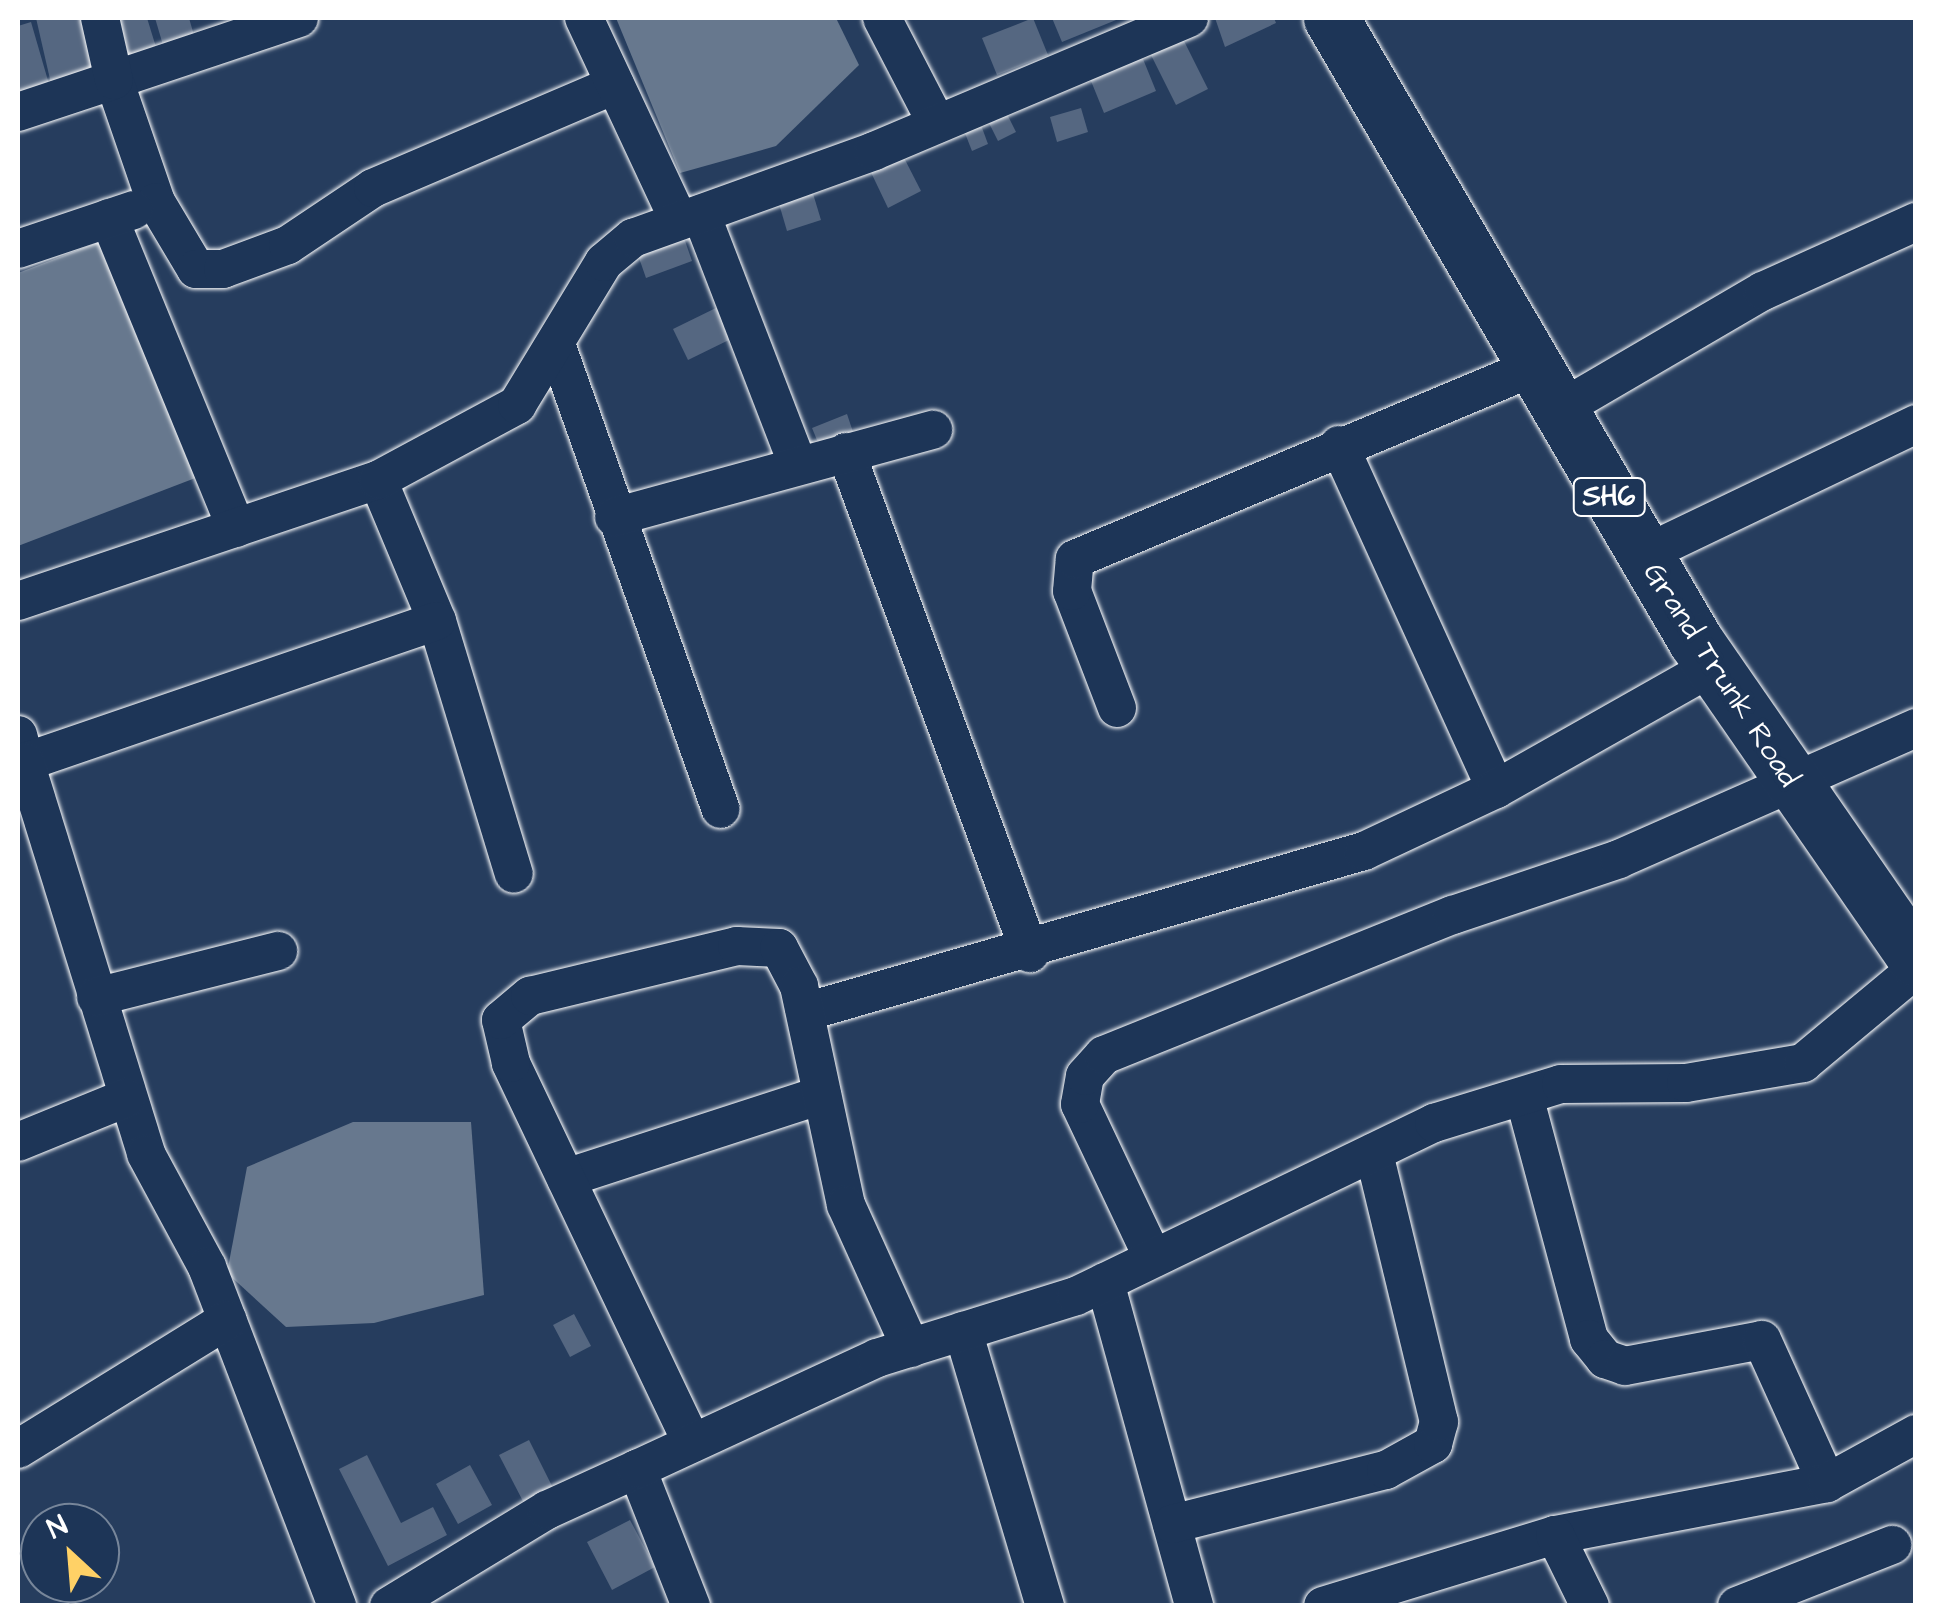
<!DOCTYPE html>
<html>
<head>
<meta charset="utf-8">
<style>
  body { margin:0 }
  #map { position:relative; width:1933px; height:1623px; overflow:hidden; background:#263d5e; font-family:"Architects Daughter",sans-serif }
  div>[style] { position:absolute }
  .water>* { inset:0; background:#67788e }
  .building>* { inset:0; background:#556781 }
  .roads { filter:drop-shadow(0 0 2px #fff) drop-shadow(0 0 2px #fff) }
  .minor>* { height:38px; margin:-19px; padding:0 19px; transform-origin:19px; border-radius:19px; background:#1d3557 }
  .primary>* { height:55px; margin:-27.5px; padding:0 27.5px; transform-origin:27.5px; border-radius:27.5px; background:#1d3557 }
  span { translate:-50% -50%; white-space:nowrap; text-align:center; line-height:1.15; -webkit-text-stroke:9px #1d3557; paint-order:stroke }
  .shield-label span { padding:2px 8px; background:#1d3557; border:2px solid; border-radius:8px; -webkit-text-stroke-width:0 }
  .shield-label { font-size:28px; color:#fff; font-weight:700 }
  .street-label { font-size:30px; color:#fff }
  .frame { position:absolute; inset:0; border:20px solid #fff; pointer-events:none }
  .north { position:absolute; left:20px; top:1503px; width:100px; height:100px; box-sizing:border-box; background:#1d3557; border:2px solid #77869a; border-radius:50%; rotate:334deg; font-size:28px; font-weight:700; line-height:40px; text-align:center; color:#fff }
  .north::after { content:''; display:block; margin:auto; width:35px; height:45px; background:#ffd166; clip-path:polygon(50% 0,100% 100%,50% 72%,0 100%) }
</style>
</head>
<body>
<div id="map">
  <div class="water">
    <i style="clip-path:polygon(616px 18px,836px 18px,859px 65px,776px 146px,680px 173px)"></i>
    <i style="clip-path:polygon(133px 229px,224px 467px,18px 546px,18px 273px)"></i>
    <i style="clip-path:polygon(353px 1122px,471px 1122px,484px 1295px,374px 1323px,286px 1327px,227px 1273px,247px 1167px)"></i>
  </div>
  <div class="building">
    <i style="clip-path:polygon(36px 18px,86px 18px,101px 73px,52px 88px)"></i>
    <i style="clip-path:polygon(115px 18px,147px 18px,160px 60px,129px 69px)"></i>
    <i style="clip-path:polygon(155px 18px,189px 18px,199px 53px,168px 62px)"></i>
    <i style="clip-path:polygon(1033px 18px,1048px 55px,997px 75px,982px 38px)"></i>
    <i style="clip-path:polygon(1052px 18px,1121px 18px,1062px 42px)"></i>
    <i style="clip-path:polygon(1215px 18px,1274px 18px,1276px 23px,1225px 47px)"></i>
    <i style="clip-path:polygon(31px 22px,51px 91px,18px 101px,18px 26px)"></i>
    <i style="clip-path:polygon(1181px 35px,1208px 89px,1176px 105px,1149px 51px)"></i>
    <i style="clip-path:polygon(1141px 54px,1156px 91px,1104px 113px,1089px 76px)"></i>
    <i style="clip-path:polygon(1004px 108px,1016px 132px,998px 141px,986px 117px)"></i>
    <i style="clip-path:polygon(1081px 108px,1088px 132px,1057px 142px,1050px 117px)"></i>
    <i style="clip-path:polygon(978px 117px,988px 144px,972px 151px,961px 123px)"></i>
    <i style="clip-path:polygon(899px 148px,921px 191px,888px 208px,867px 164px)"></i>
    <i style="clip-path:polygon(811px 187px,821px 220px,787px 231px,777px 197px)"></i>
    <i style="clip-path:polygon(684px 238px,692px 261px,646px 278px,638px 255px)"></i>
    <i style="clip-path:polygon(722px 305px,737px 336px,688px 360px,673px 329px)"></i>
    <i style="clip-path:polygon(847px 414px,853px 432px,819px 445px,812px 428px)"></i>
    <i style="clip-path:polygon(574px 1314px,591px 1346px,570px 1357px,553px 1325px)"></i>
    <i style="clip-path:polygon(529px 1440px,556px 1494px,527px 1509px,499px 1455px)"></i>
    <i style="clip-path:polygon(367px 1455px,401px 1523px,433px 1507px,447px 1535px,388px 1566px,339px 1469px)"></i>
    <i style="clip-path:polygon(470px 1465px,492px 1505px,458px 1524px,436px 1484px)"></i>
    <i style="clip-path:polygon(630px 1520px,655px 1567px,612px 1590px,587px 1542px)"></i>
  </div>
  <div class="roads">
    <div class="minor">
      <i style="left:299px;top:18px;width:195px;rotate:161.5deg"></i>
      <i style="left:114px;top:80px;width:129px;rotate:71deg"></i>
      <i style="left:156px;top:202px;width:78px;rotate:59.2deg"></i>
      <i style="left:196px;top:269px;width:27px"></i>
      <i style="left:223px;top:269px;width:69px;rotate:-20.3deg"></i>
      <i style="left:288px;top:245px;width:102px;rotate:-33.8deg"></i>
      <i style="left:373px;top:188px;width:263px;rotate:-23.1deg"></i>
      <i style="left:584px;top:18px;width:224px;rotate:64.9deg"></i>
      <i style="left:882px;top:18px;width:119px;rotate:62.6deg"></i>
      <i style="left:18px;top:112px;width:101px;rotate:-18.4deg"></i>
      <i style="left:114px;top:80px;width:64px;rotate:-102.7deg"></i>
      <i style="left:701px;top:214px;width:269px;rotate:68.9deg"></i>
      <i style="left:109px;top:218px;width:335px;rotate:67.7deg"></i>
      <i style="left:18px;top:249px;width:122px;rotate:-18.6deg"></i>
      <i style="left:557px;top:347px;width:490px;rotate:70.5deg"></i>
      <i style="left:1559px;top:410px;width:236px;rotate:-30.3deg"></i>
      <i style="left:1763px;top:291px;width:168px;rotate:-24.3deg"></i>
      <i style="left:1339px;top:445px;width:378px;rotate:65.5deg"></i>
      <i style="left:846px;top:452px;width:534px;rotate:69.83deg"></i>
      <i style="left:378px;top:480px;width:153px;rotate:67.3deg"></i>
      <i style="left:437px;top:621px;width:264px;rotate:73.1deg"></i>
      <i style="left:614px;top:517px;width:331px;rotate:-15.3deg"></i>
      <i style="left:1643px;top:555px;width:303px;rotate:-25.6deg"></i>
      <i style="left:18px;top:601px;width:380px;rotate:-18.6deg"></i>
      <i style="left:378px;top:480px;width:158px;rotate:-28.3deg"></i>
      <i style="left:517px;top:405px;width:167px;rotate:-58.7deg"></i>
      <i style="left:604px;top:262px;width:38px;rotate:-40deg"></i>
      <i style="left:633px;top:238px;width:256px;rotate:-19.8deg"></i>
      <i style="left:874px;top:151px;width:342px;rotate:-22.9deg"></i>
      <i style="left:1117px;top:708px;width:125px;rotate:-111deg"></i>
      <i style="left:1072px;top:591px;width:32px;rotate:-85deg"></i>
      <i style="left:1075px;top:559px;width:498px;rotate:-22.7deg"></i>
      <i style="left:18px;top:735px;width:28px;rotate:75deg"></i>
      <i style="left:25px;top:762px;width:435px;rotate:-18.9deg"></i>
      <i style="left:25px;top:762px;width:410px;rotate:72.8deg"></i>
      <i style="left:146px;top:1154px;width:128px;rotate:61.6deg"></i>
      <i style="left:207px;top:1267px;width:363px;rotate:69deg"></i>
      <i style="left:96px;top:997px;width:188px;rotate:-14.2deg"></i>
      <i style="left:805px;top:1012px;width:582px;rotate:-16.07deg"></i>
      <i style="left:1364px;top:851px;width:146px;rotate:-25.2deg"></i>
      <i style="left:1496px;top:789px;width:248px;rotate:-29.5deg"></i>
      <i style="left:1524px;top:1096px;width:252px;rotate:75deg"></i>
      <i style="left:1589px;top:1339px;width:26px;rotate:51deg"></i>
      <i style="left:1605px;top:1359px;width:21px;rotate:19deg"></i>
      <i style="left:1625px;top:1366px;width:139px;rotate:-10.7deg"></i>
      <i style="left:1762px;top:1340px;width:157px;rotate:65.6deg"></i>
      <i style="left:18px;top:1142px;width:117px;rotate:-22.2deg"></i>
      <i style="left:566px;top:1178px;width:269px;rotate:-18deg"></i>
      <i style="left:1153px;top:1258px;width:170px;rotate:-115.4deg"></i>
      <i style="left:1080px;top:1104px;width:28px;rotate:-80deg"></i>
      <i style="left:1085px;top:1076px;width:28px;rotate:-48deg"></i>
      <i style="left:1104px;top:1055px;width:376px;rotate:-21.9deg"></i>
      <i style="left:1453px;top:915px;width:175px;rotate:-18.6deg"></i>
      <i style="left:1619px;top:859px;width:325px;rotate:-23.8deg"></i>
      <i style="left:1105px;top:1282px;width:336px;rotate:74.6deg"></i>
      <i style="left:963px;top:1331px;width:287px;rotate:73.4deg"></i>
      <i style="left:692px;top:1443px;width:421px;rotate:-115.5deg"></i>
      <i style="left:511px;top:1063px;width:44px;rotate:-103.1deg"></i>
      <i style="left:501px;top:1020px;width:38px;rotate:-40deg"></i>
      <i style="left:530px;top:996px;width:213px;rotate:-13.6deg"></i>
      <i style="left:737px;top:946px;width:42px;rotate:2.7deg"></i>
      <i style="left:779px;top:948px;width:43px;rotate:62.2deg"></i>
      <i style="left:799px;top:986px;width:224px;rotate:77.9deg"></i>
      <i style="left:846px;top:1205px;width:157px;rotate:65.6deg"></i>
      <i style="left:18px;top:1449px;width:246px;rotate:-31.7deg"></i>
      <i style="left:637px;top:1469px;width:147px;rotate:68.5deg"></i>
      <i style="left:1172px;top:1524px;width:221px;rotate:-14.2deg"></i>
      <i style="left:1386px;top:1470px;width:54px;rotate:-29deg"></i>
      <i style="left:1433px;top:1444px;width:23px;rotate:-75deg"></i>
      <i style="left:1439px;top:1422px;width:277px;rotate:-103.6deg"></i>
      <i style="left:1555px;top:1535px;width:277px;rotate:-10.8deg"></i>
      <i style="left:1827px;top:1483px;width:102px;rotate:-28.8deg"></i>
      <i style="left:389px;top:1606px;width:185px;rotate:-31.3deg"></i>
      <i style="left:547px;top:1510px;width:99px;rotate:-24.5deg"></i>
      <i style="left:637px;top:1469px;width:264px;rotate:-24.8deg"></i>
      <i style="left:877px;top:1358px;width:208px;rotate:-17.3deg"></i>
      <i style="left:1076px;top:1296px;width:398px;rotate:-25.8deg"></i>
      <i style="left:1434px;top:1123px;width:133px;rotate:-17.1deg"></i>
      <i style="left:1561px;top:1084px;width:125px;rotate:-0.5deg"></i>
      <i style="left:1686px;top:1083px;width:119px;rotate:-9.7deg"></i>
      <i style="left:1803px;top:1063px;width:147px;rotate:-39.8deg"></i>
      <i style="left:1323px;top:1606px;width:243px;rotate:-17deg"></i>
      <i style="left:1555px;top:1535px;width:79px;rotate:63.8deg"></i>
      <i style="left:1737px;top:1606px;width:167px;rotate:-21.5deg"></i>
    </div>
    <div class="primary">
      <i style="left:1331px;top:18px;width:721px;rotate:59.66deg"></i>
      <i style="left:1695px;top:640px;width:388px;rotate:55.3deg"></i>
    </div>
  </div>
  <div class="shield-label">
    <span style="left:1609px;top:497px">SH6</span>
  </div>
  <div class="street-label">
    <span style="left:1721px;top:675px;rotate:57deg">Grand Trunk Road</span>
  </div>
  <div class="frame"></div>
  <div class="north">N</div>
</div>
</body>
</html>
